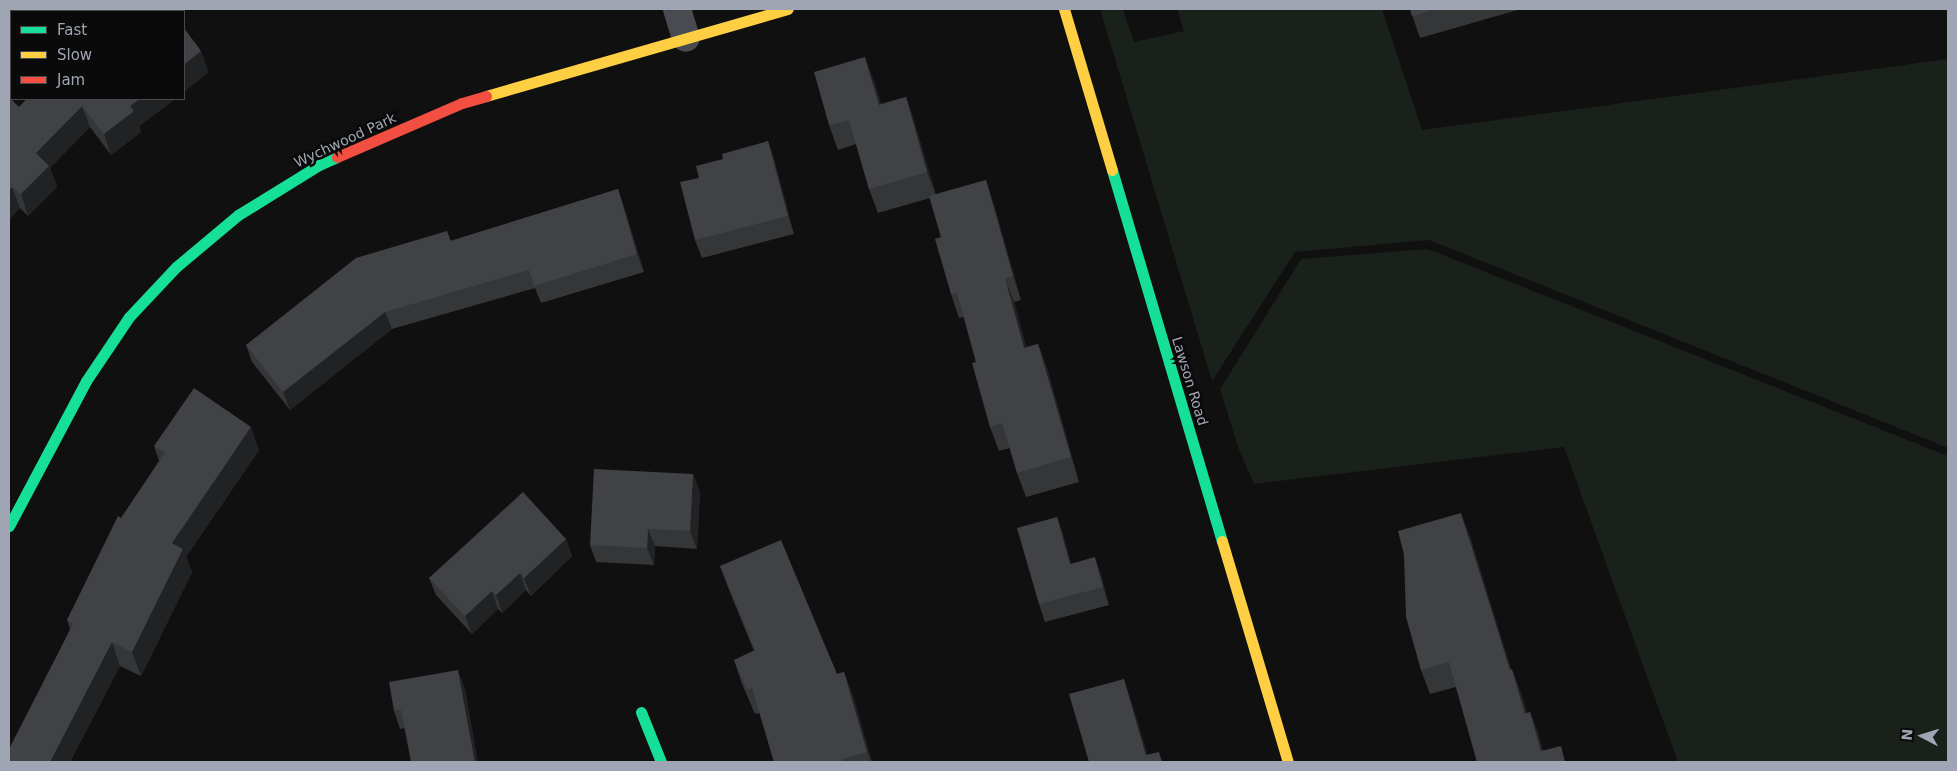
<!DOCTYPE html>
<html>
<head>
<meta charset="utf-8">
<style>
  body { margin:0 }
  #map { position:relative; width:1957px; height:771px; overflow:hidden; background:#101010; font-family:"DejaVu Sans",sans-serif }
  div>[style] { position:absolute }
  .green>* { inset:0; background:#1a201a }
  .street>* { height:28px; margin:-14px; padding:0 14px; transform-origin:14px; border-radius:14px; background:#4a4b50 }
  .fast>* { height:11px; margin:-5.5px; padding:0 5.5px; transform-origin:5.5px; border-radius:5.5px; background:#16e098 }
  .slow>* { height:11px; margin:-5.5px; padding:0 5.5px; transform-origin:5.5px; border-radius:5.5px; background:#ffcf43 }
  .jam>* { height:11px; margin:-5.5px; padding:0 5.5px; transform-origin:5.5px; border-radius:5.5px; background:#f24e42 }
  .wall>* { inset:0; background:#353638 }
  .shaded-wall>* { inset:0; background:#212223 }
  .building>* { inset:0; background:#404245 }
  span { translate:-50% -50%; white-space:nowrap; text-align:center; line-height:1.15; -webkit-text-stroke:5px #0a0a0b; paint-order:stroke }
  .street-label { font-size:14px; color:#9fa5b2 }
  .frame { position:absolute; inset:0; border:10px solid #9fa5b2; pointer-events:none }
  .legend { position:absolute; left:10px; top:10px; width:175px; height:90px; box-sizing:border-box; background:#0a0a0b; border:1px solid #46484e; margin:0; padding:6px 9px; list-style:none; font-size:15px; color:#9fa5b2 }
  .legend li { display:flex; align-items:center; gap:10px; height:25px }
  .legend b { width:25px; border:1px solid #46484e }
  .north { position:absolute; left:1897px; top:711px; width:50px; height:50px; -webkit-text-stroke:4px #0a0a0b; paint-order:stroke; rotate:275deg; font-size:14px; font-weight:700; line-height:20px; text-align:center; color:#9fa5b2 }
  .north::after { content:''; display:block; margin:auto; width:18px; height:22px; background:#9fa5b2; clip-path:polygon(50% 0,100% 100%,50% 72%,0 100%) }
</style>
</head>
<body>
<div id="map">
  <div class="green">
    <i style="clip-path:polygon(1100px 9px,1123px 9px,1134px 42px,1184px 31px,1177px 9px,1382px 9px,1422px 130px,1948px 59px,1948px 448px,1429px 240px,1295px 252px,1212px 381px)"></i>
    <i style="clip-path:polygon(1428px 249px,1948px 456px,1948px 762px,1678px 762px,1564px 447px,1254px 484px,1239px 450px,1220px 389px,1301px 259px)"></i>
  </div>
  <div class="street">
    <i style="left:677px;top:9px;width:30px;rotate:73deg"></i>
  </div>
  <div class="fast">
    <i style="left:1112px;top:170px;width:387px;rotate:73.5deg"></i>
    <i style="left:9px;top:526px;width:164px;rotate:-62deg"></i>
    <i style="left:86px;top:381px;width:77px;rotate:-56.1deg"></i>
    <i style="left:129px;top:317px;width:69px;rotate:-46.8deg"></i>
    <i style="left:176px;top:267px;width:81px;rotate:-40deg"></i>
    <i style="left:238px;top:215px;width:95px;rotate:-31.7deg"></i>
    <i style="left:319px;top:165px;width:20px;rotate:-24deg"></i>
    <i style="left:641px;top:712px;width:54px;rotate:68.2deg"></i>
  </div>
  <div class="slow">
    <i style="left:1064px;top:9px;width:168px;rotate:73.4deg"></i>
    <i style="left:486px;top:96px;width:314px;rotate:-16.1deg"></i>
    <i style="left:1222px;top:541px;width:231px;rotate:73.4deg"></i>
  </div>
  <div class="jam">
    <i style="left:337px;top:157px;width:136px;rotate:-23.4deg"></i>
    <i style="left:462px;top:103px;width:25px;rotate:-16deg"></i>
  </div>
  <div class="wall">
    <i style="clip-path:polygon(1410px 9px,1521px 9px,1420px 38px)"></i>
    <i style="clip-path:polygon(874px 81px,881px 104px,906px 97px,914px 121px,936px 195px,986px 180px,994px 205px,1021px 300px,1014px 302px,1026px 347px,1038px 344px,1047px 368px,1079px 482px,1026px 497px,1017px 473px,1010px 448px,999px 451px,990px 427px,976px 362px,964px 317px,959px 318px,951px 294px,941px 237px,930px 198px,878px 213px,869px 189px,856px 144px,838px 150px,829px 125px)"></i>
    <i style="clip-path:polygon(27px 99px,175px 99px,139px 126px,141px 132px,111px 155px,90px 127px,50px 168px,57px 187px,28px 216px,20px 208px,9px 219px,19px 107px)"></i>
    <i style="clip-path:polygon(768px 141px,774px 159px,794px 234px,702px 258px,695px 240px,699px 178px,723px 159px)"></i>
    <i style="clip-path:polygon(618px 189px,624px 207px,644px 272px,541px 303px,535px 288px,392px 329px,290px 410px,252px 362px,246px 345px,447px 231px,451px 241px)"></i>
    <i style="clip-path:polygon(154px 446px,259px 450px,186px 557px,192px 572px,141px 676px,120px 666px,70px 762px,9px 762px,70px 629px,67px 620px,121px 518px,159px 461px)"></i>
    <i style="clip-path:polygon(693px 474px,700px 492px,697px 549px,655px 546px,654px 565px,596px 562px,590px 545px)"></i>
    <i style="clip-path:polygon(1057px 517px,1063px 534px,1071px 564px,1101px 575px,1109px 605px,1045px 622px,1039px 604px)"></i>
    <i style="clip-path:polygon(1470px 537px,1511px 670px,1521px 693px,1527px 713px,1530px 712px,1539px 736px,1543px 751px,1567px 762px,1477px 762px,1456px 687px,1430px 694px,1421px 670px,1404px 555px)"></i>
    <i style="clip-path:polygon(566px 539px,572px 556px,531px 596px,526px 590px,502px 613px,498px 609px,472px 634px,436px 595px,429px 578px)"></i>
    <i style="clip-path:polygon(720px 566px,837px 674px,844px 672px,853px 696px,872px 762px,774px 762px,760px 713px,755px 714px,742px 684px,734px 660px,754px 651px,729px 590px)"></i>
    <i style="clip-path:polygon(465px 688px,405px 728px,400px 729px,394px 711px)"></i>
  </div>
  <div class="shaded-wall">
    <i style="clip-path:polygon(201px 51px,209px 72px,184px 92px,184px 65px)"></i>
    <i style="clip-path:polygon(865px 57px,874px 81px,888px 129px,879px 105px)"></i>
    <i style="clip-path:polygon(906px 97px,914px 121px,936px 196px,927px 172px)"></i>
    <i style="clip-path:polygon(140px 99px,175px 99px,139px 126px,141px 132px,111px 155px,104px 134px,130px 106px)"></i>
    <i style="clip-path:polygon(82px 106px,90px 127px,50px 168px,57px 187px,28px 216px,21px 194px,36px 153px)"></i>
    <i style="clip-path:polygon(768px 141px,774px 159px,794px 234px,788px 216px)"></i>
    <i style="clip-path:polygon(986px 180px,994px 205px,1021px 300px,1013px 276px)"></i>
    <i style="clip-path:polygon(12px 187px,20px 208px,9px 219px,9px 191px)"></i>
    <i style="clip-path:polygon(618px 189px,624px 207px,644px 272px,637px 254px)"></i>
    <i style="clip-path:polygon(1005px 278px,1014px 302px,1033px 372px,1024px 348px)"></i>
    <i style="clip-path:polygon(385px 312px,392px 329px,290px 410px,283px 392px)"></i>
    <i style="clip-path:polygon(1038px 344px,1047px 368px,1079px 482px,1071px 457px)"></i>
    <i style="clip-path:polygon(251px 427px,259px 450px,186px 557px,192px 572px,141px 676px,132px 652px,172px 543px)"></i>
    <i style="clip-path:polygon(693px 474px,700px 492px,697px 549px,690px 531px)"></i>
    <i style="clip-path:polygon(1461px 513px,1470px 537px,1519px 694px,1510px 670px)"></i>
    <i style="clip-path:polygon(1057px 517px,1063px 534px,1076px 582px,1070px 564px)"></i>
    <i style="clip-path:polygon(648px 529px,655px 546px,654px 565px,647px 548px)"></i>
    <i style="clip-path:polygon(566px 539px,572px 556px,531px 596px,524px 578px)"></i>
    <i style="clip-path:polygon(1095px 557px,1101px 575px,1109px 605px,1103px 587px)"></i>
    <i style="clip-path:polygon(520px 573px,526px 590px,502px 613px,496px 595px)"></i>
    <i style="clip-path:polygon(492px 591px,498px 609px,472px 634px,465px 616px)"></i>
    <i style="clip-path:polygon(112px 642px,120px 666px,70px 762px,50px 762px)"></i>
    <i style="clip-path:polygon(1512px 669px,1521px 693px,1533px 738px,1525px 714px)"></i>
    <i style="clip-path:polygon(458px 670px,465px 688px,478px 762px,475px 762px)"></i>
    <i style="clip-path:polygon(844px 672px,853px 696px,872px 762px,871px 762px,867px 752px)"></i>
    <i style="clip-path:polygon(1124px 679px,1131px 700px,1150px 762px,1146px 755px)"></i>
    <i style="clip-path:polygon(1530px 712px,1539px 736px,1546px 762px,1541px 751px)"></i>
  </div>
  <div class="building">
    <i style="clip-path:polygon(163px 9px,169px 9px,170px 11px,160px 11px)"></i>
    <i style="clip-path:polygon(1410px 9px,1435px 9px,1412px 16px)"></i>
    <i style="clip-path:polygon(184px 28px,201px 51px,184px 65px)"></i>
    <i style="clip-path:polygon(865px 57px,879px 105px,906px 97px,927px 172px,869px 189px,849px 120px,829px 125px,814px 72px)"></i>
    <i style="clip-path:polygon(9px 97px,19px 107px,27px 99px,140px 99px,130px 106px,134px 111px,104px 134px,82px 106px,36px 153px,49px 166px,21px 194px,12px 187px,9px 191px)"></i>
    <i style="clip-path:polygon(768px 141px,788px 216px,695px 240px,680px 182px,699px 178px,696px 166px,723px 159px,722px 154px)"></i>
    <i style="clip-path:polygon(986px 180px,1013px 276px,1005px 278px,1024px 348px,1038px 344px,1071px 457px,1017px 473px,1002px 423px,990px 427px,972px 363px,976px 362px,957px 293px,951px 294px,935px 239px,941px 237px,929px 196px)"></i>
    <i style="clip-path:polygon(618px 189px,637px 254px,534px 286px,529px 270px,385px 312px,283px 392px,246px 345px,356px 258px,447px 231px,450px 241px)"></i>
    <i style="clip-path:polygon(194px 388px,251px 427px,172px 543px,183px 549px,132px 652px,112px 642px,50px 762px,9px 762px,9px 749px,73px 624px,67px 620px,118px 516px,121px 518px,165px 453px,154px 446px)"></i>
    <i style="clip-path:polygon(594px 469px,693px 474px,690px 531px,648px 529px,647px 548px,590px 545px)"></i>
    <i style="clip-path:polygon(523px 492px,566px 539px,524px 578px,520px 573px,496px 595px,492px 591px,465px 616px,429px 578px)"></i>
    <i style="clip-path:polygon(1461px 513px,1510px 670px,1512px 669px,1525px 714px,1530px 712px,1541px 751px,1561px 746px,1565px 762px,1477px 762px,1449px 662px,1421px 670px,1406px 617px,1404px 555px,1398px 531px)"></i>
    <i style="clip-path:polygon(1057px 517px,1070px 564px,1095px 557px,1103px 587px,1039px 604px,1017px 528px)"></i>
    <i style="clip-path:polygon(781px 540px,837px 674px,844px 672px,867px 752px,842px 759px,843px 762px,774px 762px,752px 688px,747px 690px,734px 660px,755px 650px,720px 566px)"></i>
    <i style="clip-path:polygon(458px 670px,475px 762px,411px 762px,401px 710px,394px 711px,389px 682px)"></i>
    <i style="clip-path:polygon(1124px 679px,1146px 755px,1159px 752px,1162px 762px,1089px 762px,1069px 694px)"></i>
  </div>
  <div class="street-label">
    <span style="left:345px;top:140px;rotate:-25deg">Wychwood Park</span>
    <span style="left:1190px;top:381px;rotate:73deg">Lawson Road</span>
  </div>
  <div class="frame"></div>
  <ul class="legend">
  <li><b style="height:6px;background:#16e098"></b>Fast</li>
  <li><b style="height:6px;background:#ffcf43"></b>Slow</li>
  <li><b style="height:6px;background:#f24e42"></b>Jam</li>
  </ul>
  <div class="north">N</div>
</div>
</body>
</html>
